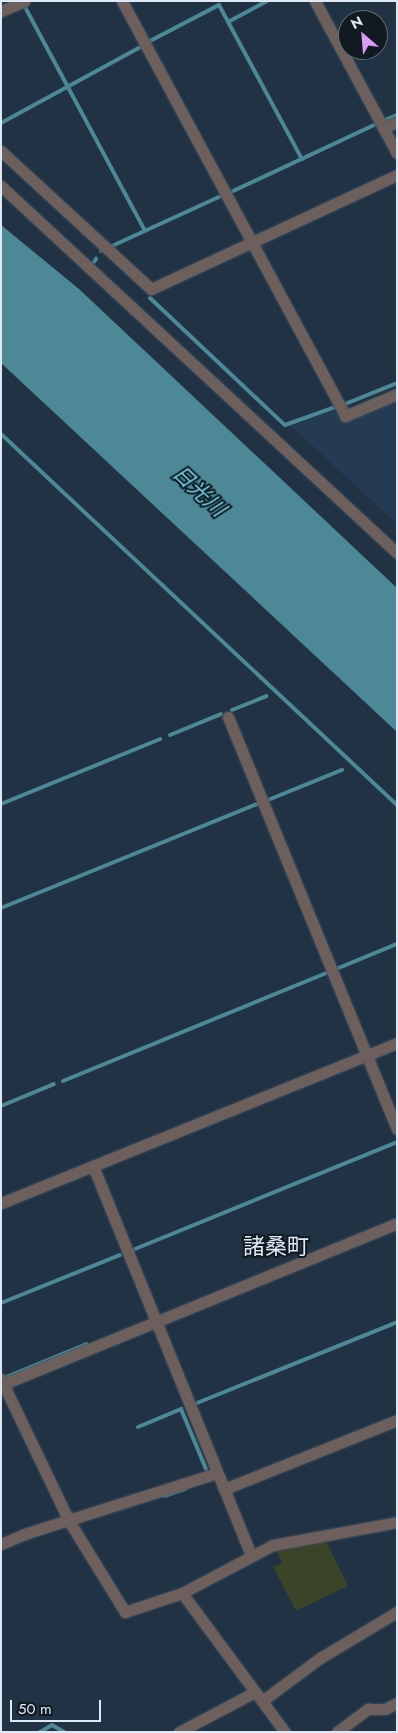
<!DOCTYPE html>
<html>
<head>
<meta charset="utf-8">
<style>
  body { margin:0 }
  #map { position:relative; width:398px; height:1733px; overflow:hidden; background:#203244; font-family:Jost,"Noto Sans JP",sans-serif }
  div>[style] { position:absolute }
  .built>* { inset:0; background:#253b53 }
  .green>* { inset:0; background:#3a4428 }
  .water>* { inset:0; background:#4c8895 }
  .stream>* { height:4px; margin:-2px; padding:0 2px; transform-origin:2px; border-radius:2px; background:#4c8895 }
  .roads { filter:drop-shadow(0 0 1px #3e4f60) drop-shadow(0 0 1px #3e4f60) }
  .street>* { height:11px; margin:-5.5px; padding:0 5.5px; transform-origin:5.5px; border-radius:5.5px; background:#6d605c }
  span { translate:-50% -50%; white-space:nowrap; text-align:center; line-height:1.15; -webkit-text-stroke:4px #111921; paint-order:stroke }
  .water-label { font-size:21px; color:#74d5ea; font-style:italic }
  .quarter-label { font-size:22px; color:#dee9f5 }
  .frame { position:absolute; inset:0; border:2px solid #dee9f5; pointer-events:none }
  .north { position:absolute; left:338px; top:10px; width:50px; height:50px; box-sizing:border-box; background:#111921; border:1px solid #636c76; border-radius:50%; rotate:333deg; font-size:14px; font-weight:700; line-height:20px; text-align:center; color:#dee9f5 }
  .north::after { content:''; display:block; margin:auto; width:18px; height:22px; background:#da9af6; clip-path:polygon(50% 0,100% 100%,50% 72%,0 100%) }
  .scale { position:absolute; left:10px; top:1700px; width:91px; height:22px; box-sizing:border-box; border:2px solid #dee9f5; border-top:0; padding-left:6px; font-size:15px; line-height:18px; white-space:nowrap; color:#dee9f5; -webkit-text-stroke:4px #111921; paint-order:stroke }
</style>
</head>
<body>
<div id="map">
  <div class="built">
    <i style="clip-path:polygon(393px 400px,397px 404px,397px 524px,291px 426px,337px 409px,344px 421px)"></i>
  </div>
  <div class="green">
    <i style="clip-path:polygon(325px 1539px,348px 1586px,296px 1611px,273px 1567px,282px 1563px,275px 1548px)"></i>
  </div>
  <div class="water">
    <i style="clip-path:polygon(1px 225px,79px 289px,397px 588px,397px 732px,1px 363px)"></i>
  </div>
  <div class="stream">
    <i style="left:25px;top:7px;width:254px;rotate:61.8deg"></i>
    <i style="left:228px;top:22px;width:44px;rotate:-28.3deg"></i>
    <i style="left:150px;top:41px;width:78px;rotate:-27.6deg"></i>
    <i style="left:219px;top:5px;width:175px;rotate:61.7deg"></i>
    <i style="left:385px;top:120px;width:13px;rotate:-23deg"></i>
    <i style="left:1px;top:123px;width:161px;rotate:-28.6deg"></i>
    <i style="left:231px;top:192px;width:158px;rotate:-25.1deg"></i>
    <i style="left:101px;top:251px;width:132px;rotate:-24.6deg"></i>
    <i style="left:94px;top:262px;width:4px;rotate:-56deg"></i>
    <i style="left:150px;top:298px;width:185px;rotate:43.3deg"></i>
    <i style="left:285px;top:425px;width:53px;rotate:-19.8deg"></i>
    <i style="left:345px;top:404px;width:56px;rotate:-22deg"></i>
    <i style="left:1px;top:434px;width:543px;rotate:43.13deg"></i>
    <i style="left:232px;top:710px;width:37px;rotate:-22deg"></i>
    <i style="left:170px;top:735px;width:55px;rotate:-22.4deg"></i>
    <i style="left:268px;top:800px;width:80px;rotate:-22.1deg"></i>
    <i style="left:1px;top:804px;width:172px;rotate:-22.2deg"></i>
    <i style="left:1px;top:908px;width:279px;rotate:-22.1deg"></i>
    <i style="left:336px;top:969px;width:66px;rotate:-22.3deg"></i>
    <i style="left:63px;top:1081px;width:284px;rotate:-22.3deg"></i>
    <i style="left:1px;top:1106px;width:57px;rotate:-22.5deg"></i>
    <i style="left:135px;top:1249px;width:281px;rotate:-22.2deg"></i>
    <i style="left:1px;top:1303px;width:128px;rotate:-22deg"></i>
    <i style="left:6px;top:1377px;width:87px;rotate:-22.2deg"></i>
    <i style="left:197px;top:1403px;width:216px;rotate:-22deg"></i>
    <i style="left:138px;top:1427px;width:47px;rotate:-22.7deg"></i>
    <i style="left:181px;top:1409px;width:65px;rotate:67.4deg"></i>
    <i style="left:164px;top:1496px;width:23px;rotate:-18deg"></i>
    <i style="left:40px;top:1732px;width:14px;rotate:-30deg"></i>
    <i style="left:52px;top:1725px;width:14px;rotate:30deg"></i>
  </div>
  <div class="roads">
    <div class="street">
      <i style="left:122px;top:1px;width:471px;rotate:61.7deg"></i>
      <i style="left:345px;top:416px;width:56px;rotate:-22.9deg"></i>
      <i style="left:315px;top:1px;width:173px;rotate:61.7deg"></i>
      <i style="left:1px;top:11px;width:25px;rotate:-23deg"></i>
      <i style="left:383px;top:128px;width:15px;rotate:-23deg"></i>
      <i style="left:1px;top:151px;width:204px;rotate:42.6deg"></i>
      <i style="left:151px;top:289px;width:271px;rotate:-24.9deg"></i>
      <i style="left:1px;top:186px;width:540px;rotate:42.82deg"></i>
      <i style="left:228px;top:717px;width:445px;rotate:67.7deg"></i>
      <i style="left:93px;top:1166px;width:421px;rotate:67.9deg"></i>
      <i style="left:1px;top:1203px;width:427px;rotate:-22deg"></i>
      <i style="left:1px;top:1379px;width:157px;rotate:64.4deg"></i>
      <i style="left:69px;top:1521px;width:107px;rotate:58.4deg"></i>
      <i style="left:125px;top:1612px;width:60px;rotate:-18.4deg"></i>
      <i style="left:182px;top:1593px;width:173px;rotate:53.5deg"></i>
      <i style="left:1px;top:1385px;width:428px;rotate:-22.2deg"></i>
      <i style="left:224px;top:1489px;width:186px;rotate:-21.7deg"></i>
      <i style="left:1px;top:1544px;width:25px;rotate:-23deg"></i>
      <i style="left:24px;top:1534px;width:202px;rotate:-17.5deg"></i>
      <i style="left:182px;top:1593px;width:103px;rotate:-27.8deg"></i>
      <i style="left:273px;top:1545px;width:126px;rotate:-10.5deg"></i>
      <i style="left:262px;top:1701px;width:72px;rotate:-36.6deg"></i>
      <i style="left:320px;top:1658px;width:90px;rotate:-30.9deg"></i>
      <i style="left:179px;top:1732px;width:86px;rotate:-27.8deg"></i>
      <i style="left:337px;top:1732px;width:39px;rotate:-37deg"></i>
      <i style="left:368px;top:1709px;width:17px"></i>
      <i style="left:385px;top:1709px;width:13px;rotate:-27deg"></i>
    </div>
  </div>
  <div class="water-label">
    <span style="left:199px;top:491px;rotate:43deg">日光川</span>
  </div>
  <div class="quarter-label">
    <span style="left:276px;top:1247px">諸桑町</span>
  </div>
  <div class="frame"></div>
  <div class="north">N</div>
  <div class="scale">50 m</div>
</div>
</body>
</html>
